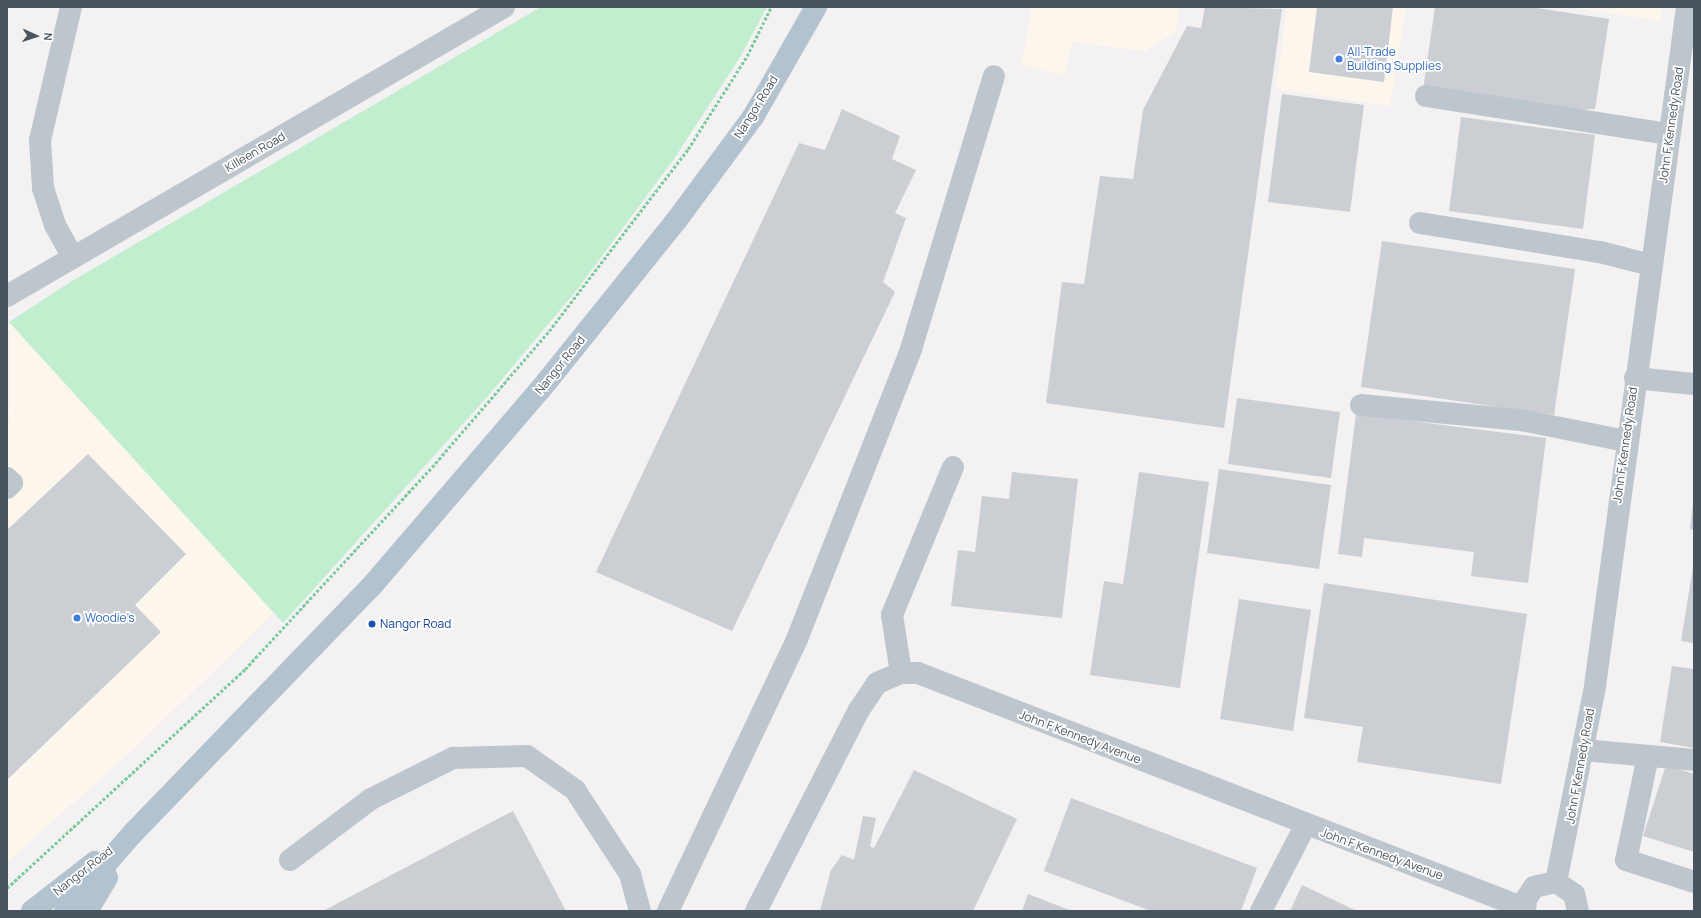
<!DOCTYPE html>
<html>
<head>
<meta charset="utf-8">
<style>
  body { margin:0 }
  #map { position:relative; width:1701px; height:918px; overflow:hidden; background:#f3f1f1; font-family:Manrope,sans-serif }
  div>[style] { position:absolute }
  .commercial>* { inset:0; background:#fcf6ec }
  .green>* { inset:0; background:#c2eed0 }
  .building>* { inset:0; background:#cbced3 }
  .path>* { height:2.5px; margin-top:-1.25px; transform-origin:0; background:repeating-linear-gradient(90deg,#7bcb9e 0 3px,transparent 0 5px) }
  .minor>* { height:22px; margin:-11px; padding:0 11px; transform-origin:11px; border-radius:11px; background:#bdc6cd }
  .major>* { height:22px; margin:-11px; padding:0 11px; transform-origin:11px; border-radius:11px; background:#b2c2ce }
  .dots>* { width:11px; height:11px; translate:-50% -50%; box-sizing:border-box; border:2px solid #fff; border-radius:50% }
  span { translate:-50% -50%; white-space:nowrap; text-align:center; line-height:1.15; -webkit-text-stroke:3.5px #fff; paint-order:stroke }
  .shop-label { font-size:12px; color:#366cbe }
  .left { translate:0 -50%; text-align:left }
  .street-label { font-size:12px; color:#49555e }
  .transit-label { font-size:12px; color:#164399 }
  .frame { position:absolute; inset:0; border:8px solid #49555e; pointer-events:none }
  .north { position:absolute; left:16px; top:16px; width:40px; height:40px; -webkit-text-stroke:3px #fff; paint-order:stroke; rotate:93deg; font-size:11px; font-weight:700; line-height:16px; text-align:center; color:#49555e }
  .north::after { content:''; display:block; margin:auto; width:14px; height:18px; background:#49555e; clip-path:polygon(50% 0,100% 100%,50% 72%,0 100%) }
</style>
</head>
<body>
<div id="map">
  <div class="commercial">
    <i style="clip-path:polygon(1032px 7px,1179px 7px,1176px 32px,1145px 51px,1072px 42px,1065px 76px,1021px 65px)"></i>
    <i style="clip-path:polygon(1287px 7px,1406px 7px,1390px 106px,1276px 89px)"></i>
    <i style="clip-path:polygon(1569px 7px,1663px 7px,1661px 21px)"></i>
    <i style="clip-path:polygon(9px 322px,274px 612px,133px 750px,7px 862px)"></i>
  </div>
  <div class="green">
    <i style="clip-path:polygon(541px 7px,767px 7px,739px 59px,674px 159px,576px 291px,488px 396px,283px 623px,9px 322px,72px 281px)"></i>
  </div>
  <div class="building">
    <i style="clip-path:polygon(1205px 7px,1282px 9px,1224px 428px,1046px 403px,1062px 282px,1084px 284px,1100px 176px,1133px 179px,1143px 110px,1187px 26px,1201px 28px)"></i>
    <i style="clip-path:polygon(1317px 7px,1393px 7px,1384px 82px,1309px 72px)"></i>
    <i style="clip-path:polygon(1435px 7px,1530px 7px,1609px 19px,1595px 109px,1540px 112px,1426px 96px,1424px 83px)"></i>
    <i style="clip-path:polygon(1282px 94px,1364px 105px,1350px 212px,1268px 202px)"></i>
    <i style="clip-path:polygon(842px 109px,900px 136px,892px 159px,916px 170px,895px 213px,906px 218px,883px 282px,895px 292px,732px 631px,596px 572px,799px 143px,825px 150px)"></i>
    <i style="clip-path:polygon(1461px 117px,1595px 135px,1583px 229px,1449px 211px)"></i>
    <i style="clip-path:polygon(1382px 241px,1575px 269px,1554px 415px,1361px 387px)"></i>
    <i style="clip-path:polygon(1237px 398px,1340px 412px,1331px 478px,1228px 464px)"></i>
    <i style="clip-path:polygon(1356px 414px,1546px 438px,1528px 583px,1471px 576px,1474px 552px,1364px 538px,1362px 557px,1338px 554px)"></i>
    <i style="clip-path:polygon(88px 454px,186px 554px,135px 605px,161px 632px,7px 780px,7px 530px)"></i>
    <i style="clip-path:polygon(1219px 469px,1331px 485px,1319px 569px,1207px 553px)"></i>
    <i style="clip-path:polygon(1012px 472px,1078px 479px,1062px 618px,951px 606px,958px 550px,975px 552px,982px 496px,1009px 499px)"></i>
    <i style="clip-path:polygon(1139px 472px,1209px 482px,1180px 688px,1090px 675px,1104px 581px,1123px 584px)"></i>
    <i style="clip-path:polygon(1693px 503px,1694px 503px,1694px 530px,1690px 529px)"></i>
    <i style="clip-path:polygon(1693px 567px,1694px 567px,1694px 643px,1681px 641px)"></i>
    <i style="clip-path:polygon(1324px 583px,1527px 614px,1501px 784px,1357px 762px,1363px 727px,1304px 718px)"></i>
    <i style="clip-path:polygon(1239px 599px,1311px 610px,1293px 731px,1220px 719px)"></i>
    <i style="clip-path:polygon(1672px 666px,1694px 669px,1694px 748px,1660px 742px)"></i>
    <i style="clip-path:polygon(1666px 765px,1694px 774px,1694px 852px,1643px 836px)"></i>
    <i style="clip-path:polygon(914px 770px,1017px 819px,973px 911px,820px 911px,831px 870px,842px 855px,854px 860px,863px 816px,876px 818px,870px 846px,874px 848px)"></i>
    <i style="clip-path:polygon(1071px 798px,1257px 868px,1241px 911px,1151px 911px,1044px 871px)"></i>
    <i style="clip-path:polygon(513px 811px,566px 911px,323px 911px)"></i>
    <i style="clip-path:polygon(1302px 885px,1357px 911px,1290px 911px)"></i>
    <i style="clip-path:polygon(1028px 894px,1072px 911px,1022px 911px)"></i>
  </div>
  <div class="path">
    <i style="left:7px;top:888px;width:323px;rotate:-42.6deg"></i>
    <i style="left:245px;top:669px;width:275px;rotate:-47.2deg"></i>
    <i style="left:432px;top:467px;width:179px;rotate:-49.3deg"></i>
    <i style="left:549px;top:331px;width:229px;rotate:-52.6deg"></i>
    <i style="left:688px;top:149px;width:110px;rotate:-57.6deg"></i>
    <i style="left:747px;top:56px;width:55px;rotate:-63.9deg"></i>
  </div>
  <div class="minor">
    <i style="left:71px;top:7px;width:137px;rotate:103.1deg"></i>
    <i style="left:40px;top:140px;width:48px;rotate:86.4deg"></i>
    <i style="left:43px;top:188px;width:39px;rotate:72deg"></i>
    <i style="left:55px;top:225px;width:37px;rotate:61deg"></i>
    <i style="left:1426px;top:96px;width:246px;rotate:8.9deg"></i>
    <i style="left:1420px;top:223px;width:182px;rotate:9.2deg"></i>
    <i style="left:1600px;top:252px;width:53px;rotate:14.3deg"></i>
    <i style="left:7px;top:296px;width:575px;rotate:-30.18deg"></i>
    <i style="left:1635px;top:378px;width:59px;rotate:5.8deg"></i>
    <i style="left:1361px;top:405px;width:161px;rotate:5.4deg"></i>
    <i style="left:1521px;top:420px;width:107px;rotate:11.3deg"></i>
    <i style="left:7px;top:478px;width:7px;rotate:45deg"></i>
    <i style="left:12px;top:483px;width:7px;rotate:135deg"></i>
    <i style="left:901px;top:673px;width:59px;rotate:-98.8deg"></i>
    <i style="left:892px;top:615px;width:160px;rotate:-67.6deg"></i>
    <i style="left:1583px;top:750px;width:111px;rotate:5.1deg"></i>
    <i style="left:1648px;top:756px;width:106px;rotate:101.9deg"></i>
    <i style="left:1626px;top:860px;width:71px;rotate:17.9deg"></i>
    <i style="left:290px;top:860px;width:101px;rotate:-37deg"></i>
    <i style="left:371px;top:799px;width:92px;rotate:-26.6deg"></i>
    <i style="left:453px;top:758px;width:74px;rotate:-1.5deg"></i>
    <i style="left:527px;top:756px;width:59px;rotate:35.3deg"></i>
    <i style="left:575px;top:790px;width:100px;rotate:56.8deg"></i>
    <i style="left:630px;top:874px;width:38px;rotate:75deg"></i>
    <i style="left:1556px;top:882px;width:200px;rotate:-78.7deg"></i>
    <i style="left:1595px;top:686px;width:685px;rotate:-82.28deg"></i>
    <i style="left:668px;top:911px;width:301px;rotate:-64.6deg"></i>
    <i style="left:797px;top:639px;width:312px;rotate:-68.5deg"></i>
    <i style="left:911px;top:349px;width:285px;rotate:-73.1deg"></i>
    <i style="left:756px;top:911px;width:226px;rotate:-62.9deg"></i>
    <i style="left:859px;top:710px;width:32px;rotate:-56deg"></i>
    <i style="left:877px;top:683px;width:26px;rotate:-23deg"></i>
    <i style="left:901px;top:673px;width:17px"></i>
    <i style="left:918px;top:673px;width:650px;rotate:21.2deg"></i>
    <i style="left:1261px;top:911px;width:96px;rotate:-62.6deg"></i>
    <i style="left:1525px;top:911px;width:12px;rotate:-85deg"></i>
    <i style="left:1526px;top:899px;width:14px;rotate:-56deg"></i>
    <i style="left:1534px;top:887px;width:23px;rotate:-13deg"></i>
    <i style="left:1556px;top:882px;width:22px;rotate:34deg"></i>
    <i style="left:1574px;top:894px;width:17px;rotate:77deg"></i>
  </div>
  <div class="major">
    <i style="left:32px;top:911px;width:80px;rotate:-37.9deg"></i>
    <i style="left:65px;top:911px;width:105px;rotate:-48.9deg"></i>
    <i style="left:134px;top:832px;width:339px;rotate:-46deg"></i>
    <i style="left:370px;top:588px;width:261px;rotate:-49.4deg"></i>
    <i style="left:540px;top:390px;width:217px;rotate:-51.2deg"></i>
    <i style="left:676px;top:221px;width:129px;rotate:-53.5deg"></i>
    <i style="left:753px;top:117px;width:127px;rotate:-60.2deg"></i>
    <i style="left:87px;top:911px;width:39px;rotate:-59deg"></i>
  </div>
  <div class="dots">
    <i style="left:1339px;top:59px;background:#3f7fe0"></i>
    <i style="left:77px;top:618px;background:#3f7fe0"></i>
    <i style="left:372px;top:624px;background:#1a4fb4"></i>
  </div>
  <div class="shop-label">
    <span class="left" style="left:1347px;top:59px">All-Trade<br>Building Supplies</span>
    <span class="left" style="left:85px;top:618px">Woodie's</span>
  </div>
  <div class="street-label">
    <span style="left:756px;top:107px;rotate:-58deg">Nangor Road</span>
    <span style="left:1671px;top:125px;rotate:-82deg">John F Kennedy Road</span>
    <span style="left:255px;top:152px;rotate:-30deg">Killeen Road</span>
    <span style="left:560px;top:365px;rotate:-51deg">Nangor Road</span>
    <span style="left:1625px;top:445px;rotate:-82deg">John F Kennedy Road</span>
    <span style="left:1080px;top:737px;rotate:21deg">John F Kennedy Avenue</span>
    <span style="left:1580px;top:766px;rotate:-80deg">John F Kennedy Road</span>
    <span style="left:1382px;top:854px;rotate:20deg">John F Kennedy Avenue</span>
    <span style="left:83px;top:871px;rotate:-38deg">Nangor Road</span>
  </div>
  <div class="transit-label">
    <span class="left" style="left:380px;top:624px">Nangor Road</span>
  </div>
  <div class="frame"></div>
  <div class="north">N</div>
</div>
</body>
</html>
